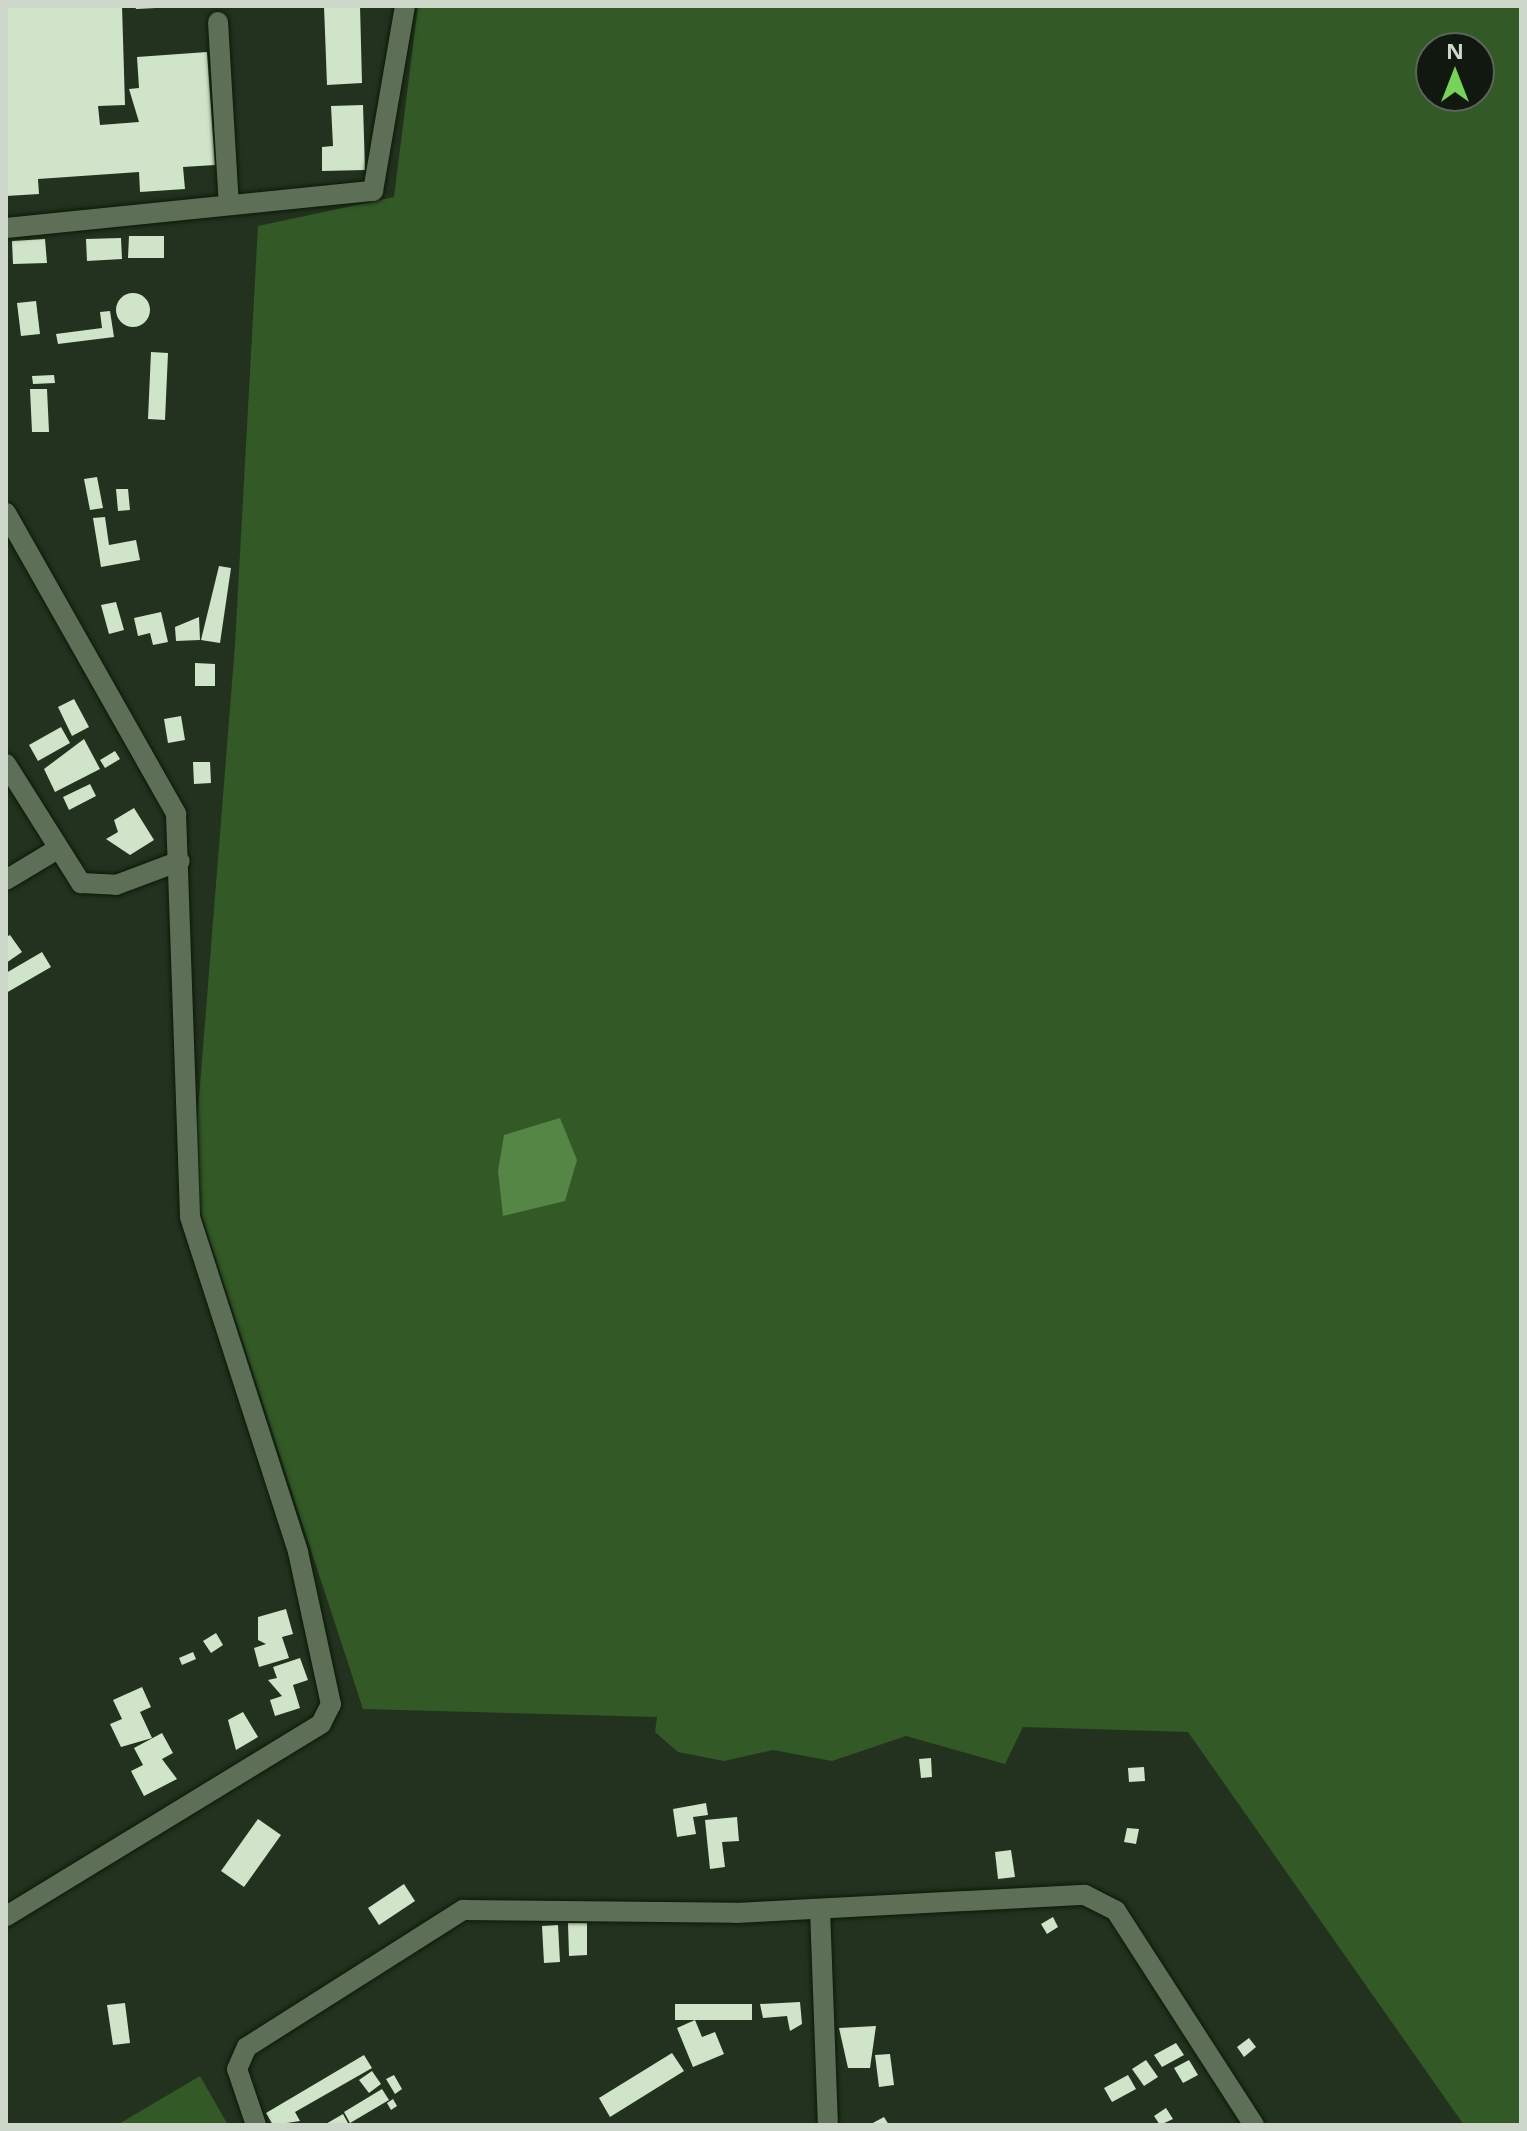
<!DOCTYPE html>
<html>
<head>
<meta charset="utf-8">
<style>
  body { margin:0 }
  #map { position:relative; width:1527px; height:2131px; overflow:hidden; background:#23321e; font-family:"Noto Sans",sans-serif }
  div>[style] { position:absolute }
  .green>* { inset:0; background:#335927 }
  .water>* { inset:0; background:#558645 }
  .building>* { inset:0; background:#d0e4ca }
  .round { border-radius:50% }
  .roads { filter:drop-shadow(0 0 2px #0b1907) drop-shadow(0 0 2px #0b1907) }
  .minor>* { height:20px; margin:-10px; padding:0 10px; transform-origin:10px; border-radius:10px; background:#5e6f58 }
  span { translate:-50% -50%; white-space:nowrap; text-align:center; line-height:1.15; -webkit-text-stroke:8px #11180f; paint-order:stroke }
  .frame { position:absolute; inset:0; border:8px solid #cdd7ca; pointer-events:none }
  .north { position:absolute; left:1415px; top:32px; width:80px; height:80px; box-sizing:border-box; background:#11180f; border:2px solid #5c645a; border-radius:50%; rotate:0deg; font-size:22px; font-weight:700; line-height:32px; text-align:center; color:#cdd7ca }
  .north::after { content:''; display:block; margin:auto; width:28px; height:36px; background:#77d259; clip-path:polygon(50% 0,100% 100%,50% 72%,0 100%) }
</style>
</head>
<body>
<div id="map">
  <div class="green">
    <i style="clip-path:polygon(evenodd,418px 6px,1521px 6px,1521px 2125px,1464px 2125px,1188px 1732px,1023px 1727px,1005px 1764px,906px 1736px,832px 1761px,773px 1750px,724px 1761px,678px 1752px,655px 1732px,657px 1717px,363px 1709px,192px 1186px,235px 645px,258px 226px,394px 197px,418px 6px,1431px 48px,1479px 48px,1479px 96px,1431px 96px,1431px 48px)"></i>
    <i style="clip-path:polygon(200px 2076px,228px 2125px,117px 2125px)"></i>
  </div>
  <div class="water">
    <i style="clip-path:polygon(560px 1118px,577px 1160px,565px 1201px,503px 1216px,498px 1171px,504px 1135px)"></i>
  </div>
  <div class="building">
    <i style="clip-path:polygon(6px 6px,122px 6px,125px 105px,98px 106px,100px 125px,139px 122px,129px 89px,139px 88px,137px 57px,207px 52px,215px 165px,183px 167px,185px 189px,140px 192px,139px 172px,38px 179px,39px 194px,6px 196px)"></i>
    <i style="clip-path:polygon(135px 6px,156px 6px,156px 8px,136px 9px)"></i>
    <i style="clip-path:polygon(324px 6px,360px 6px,362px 83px,327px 85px)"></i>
    <i style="clip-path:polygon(363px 105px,365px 170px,322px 171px,322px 147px,333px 146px,331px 106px)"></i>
    <i style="clip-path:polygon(129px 236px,164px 236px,164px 258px,128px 258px)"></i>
    <i style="clip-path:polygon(121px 238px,122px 259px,87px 261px,86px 239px)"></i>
    <i style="clip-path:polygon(45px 239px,47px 263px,13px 264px,12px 241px)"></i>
    <i class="round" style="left:116px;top:293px;width:34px;height:34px"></i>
    <i style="clip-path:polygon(36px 301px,40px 334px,21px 336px,17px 303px)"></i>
    <i style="clip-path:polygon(110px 311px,114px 337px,58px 344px,56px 334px,102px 328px,100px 312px)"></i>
    <i style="clip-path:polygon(151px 352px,168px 353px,165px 420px,148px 419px)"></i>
    <i style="clip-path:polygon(54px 375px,55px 383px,33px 384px,32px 376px)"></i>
    <i style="clip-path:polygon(30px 389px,47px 389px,49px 432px,32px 432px)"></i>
    <i style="clip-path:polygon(97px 477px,103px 508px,90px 510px,84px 479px)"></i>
    <i style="clip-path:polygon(116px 489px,128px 489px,130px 510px,118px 511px)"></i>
    <i style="clip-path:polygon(105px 517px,109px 545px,136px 540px,140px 560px,101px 567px,93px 518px)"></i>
    <i style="clip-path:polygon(219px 566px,231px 568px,220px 643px,201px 640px)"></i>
    <i style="clip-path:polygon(116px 602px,124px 630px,109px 634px,101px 605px)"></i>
    <i style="clip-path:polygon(161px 612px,168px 642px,153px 645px,150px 633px,138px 636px,134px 618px)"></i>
    <i style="clip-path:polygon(199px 617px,200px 640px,176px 641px,175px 627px)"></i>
    <i style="clip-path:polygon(195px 663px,215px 664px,215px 686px,195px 686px)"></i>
    <i style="clip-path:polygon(74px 699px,89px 727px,72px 736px,58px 707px)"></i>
    <i style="clip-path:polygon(181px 716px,185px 740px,168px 743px,164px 719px)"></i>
    <i style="clip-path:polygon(61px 727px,70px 743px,38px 761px,29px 745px)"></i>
    <i style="clip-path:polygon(84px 739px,100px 769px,55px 792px,44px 769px)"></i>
    <i style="clip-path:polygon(115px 751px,120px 759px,105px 768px,100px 760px)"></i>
    <i style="clip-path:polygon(193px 762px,210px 762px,211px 783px,194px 784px)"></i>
    <i style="clip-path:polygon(90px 784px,96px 796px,69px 810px,63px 797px)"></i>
    <i style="clip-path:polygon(134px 808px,154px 840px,130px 855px,106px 839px,118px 832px,114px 820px)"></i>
    <i style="clip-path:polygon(10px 935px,22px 952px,6px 963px,6px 937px)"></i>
    <i style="clip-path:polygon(42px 952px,51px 967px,6px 993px,6px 973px)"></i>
    <i style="clip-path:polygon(286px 1609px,293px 1634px,282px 1637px,289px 1658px,259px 1667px,254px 1648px,266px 1644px,258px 1640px,258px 1617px)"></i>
    <i style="clip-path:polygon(216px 1633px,223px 1645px,211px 1653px,203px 1641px)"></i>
    <i style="clip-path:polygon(193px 1652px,196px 1659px,182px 1665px,179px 1658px)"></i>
    <i style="clip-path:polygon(300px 1658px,308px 1680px,293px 1685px,300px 1708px,275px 1716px,270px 1700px,282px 1696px,268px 1680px,277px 1678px,273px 1667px)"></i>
    <i style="clip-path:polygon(142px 1687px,151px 1707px,140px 1712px,152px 1738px,121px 1747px,110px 1724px,122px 1719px,113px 1700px)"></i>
    <i style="clip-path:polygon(243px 1712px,258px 1737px,236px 1750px,228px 1720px)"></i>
    <i style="clip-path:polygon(162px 1733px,173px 1753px,162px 1759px,177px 1779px,144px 1796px,131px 1771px,143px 1765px,134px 1748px)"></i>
    <i style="clip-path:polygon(931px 1758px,932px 1777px,921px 1778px,919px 1759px)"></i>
    <i style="clip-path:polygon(1144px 1767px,1145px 1781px,1129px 1782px,1128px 1768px)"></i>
    <i style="clip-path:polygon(706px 1803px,708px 1815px,693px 1817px,696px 1834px,677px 1837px,673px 1809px)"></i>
    <i style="clip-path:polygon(737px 1817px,739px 1841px,722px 1842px,725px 1867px,710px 1869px,705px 1820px)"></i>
    <i style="clip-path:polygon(258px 1819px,281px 1835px,244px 1887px,221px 1871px)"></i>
    <i style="clip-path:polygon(1127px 1828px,1139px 1829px,1136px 1844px,1124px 1842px)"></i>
    <i style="clip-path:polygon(1011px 1850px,1015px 1877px,998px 1879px,995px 1852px)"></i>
    <i style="clip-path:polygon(404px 1884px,415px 1901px,379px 1925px,368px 1908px)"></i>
    <i style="clip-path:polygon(1053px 1917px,1058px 1927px,1047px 1934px,1041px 1924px)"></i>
    <i style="clip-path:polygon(568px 1923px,587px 1923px,587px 1955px,569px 1956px)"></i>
    <i style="clip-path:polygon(558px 1925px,560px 1962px,544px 1963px,542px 1926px)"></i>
    <i style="clip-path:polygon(800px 2002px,802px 2024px,790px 2031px,787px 2016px,763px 2018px,760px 2004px)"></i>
    <i style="clip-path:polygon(125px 2003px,130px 2043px,113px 2045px,107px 2005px)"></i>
    <i style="clip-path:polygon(675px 2004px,752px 2004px,752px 2020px,675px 2020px)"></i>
    <i style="clip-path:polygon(695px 2020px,702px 2037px,715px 2032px,724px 2054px,693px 2067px,677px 2028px)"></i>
    <i style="clip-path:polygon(876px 2026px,870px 2068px,848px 2068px,839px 2028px)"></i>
    <i style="clip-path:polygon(1249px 2038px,1256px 2047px,1244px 2057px,1237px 2047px)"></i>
    <i style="clip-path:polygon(1176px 2043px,1184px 2055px,1162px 2067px,1154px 2055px)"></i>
    <i style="clip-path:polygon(672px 2053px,684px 2071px,610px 2117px,599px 2098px)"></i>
    <i style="clip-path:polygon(890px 2054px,894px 2085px,879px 2087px,875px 2055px)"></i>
    <i style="clip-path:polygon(364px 2055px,372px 2068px,295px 2112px,300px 2121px,273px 2125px,266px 2113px)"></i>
    <i style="clip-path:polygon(1146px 2060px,1158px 2077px,1144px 2086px,1132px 2069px)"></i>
    <i style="clip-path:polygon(1189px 2060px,1198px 2075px,1183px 2083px,1174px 2068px)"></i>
    <i style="clip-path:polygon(372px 2071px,381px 2084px,369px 2093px,359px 2080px)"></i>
    <i style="clip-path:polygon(394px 2075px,402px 2089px,395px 2094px,386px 2079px)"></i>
    <i style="clip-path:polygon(1128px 2075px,1136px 2089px,1112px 2102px,1104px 2088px)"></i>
    <i style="clip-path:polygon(382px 2089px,389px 2100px,350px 2123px,344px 2112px)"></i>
    <i style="clip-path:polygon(393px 2099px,397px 2106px,391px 2110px,387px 2103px)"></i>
    <i style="clip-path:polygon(1166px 2108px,1173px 2119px,1160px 2125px,1154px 2116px)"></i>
    <i style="clip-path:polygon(343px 2114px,349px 2125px,324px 2125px)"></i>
    <i style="clip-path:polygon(884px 2117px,889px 2125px,869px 2125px)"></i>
  </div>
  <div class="roads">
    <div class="minor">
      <i style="left:218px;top:22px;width:183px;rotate:86.6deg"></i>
      <i style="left:6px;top:228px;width:369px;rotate:-5.8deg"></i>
      <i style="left:373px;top:191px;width:188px;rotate:-80.2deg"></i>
      <i style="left:6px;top:513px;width:346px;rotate:60.5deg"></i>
      <i style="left:176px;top:814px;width:403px;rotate:88deg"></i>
      <i style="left:190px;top:1217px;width:352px;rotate:72.1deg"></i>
      <i style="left:298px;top:1552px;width:156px;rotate:77.8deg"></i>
      <i style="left:331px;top:1704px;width:22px;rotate:117deg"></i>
      <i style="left:321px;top:1724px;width:369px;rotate:148.6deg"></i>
      <i style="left:6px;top:764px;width:141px;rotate:57.8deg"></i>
      <i style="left:81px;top:883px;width:35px;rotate:3deg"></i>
      <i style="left:116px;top:885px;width:68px;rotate:-20.6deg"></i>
      <i style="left:6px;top:880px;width:56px;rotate:-31.1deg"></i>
      <i style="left:820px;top:1909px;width:216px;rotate:87.9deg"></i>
      <i style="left:256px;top:2125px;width:59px;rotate:-108.7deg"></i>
      <i style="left:237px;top:2069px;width:24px;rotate:-66deg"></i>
      <i style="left:247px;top:2047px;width:256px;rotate:-32.4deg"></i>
      <i style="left:463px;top:1910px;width:273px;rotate:0.6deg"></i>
      <i style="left:736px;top:1913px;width:349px;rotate:-3deg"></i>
      <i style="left:1085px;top:1895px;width:35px;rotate:27deg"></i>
      <i style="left:1116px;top:1911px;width:255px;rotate:57.2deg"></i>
    </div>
  </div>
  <div class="frame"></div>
  <div class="north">N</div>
</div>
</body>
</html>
